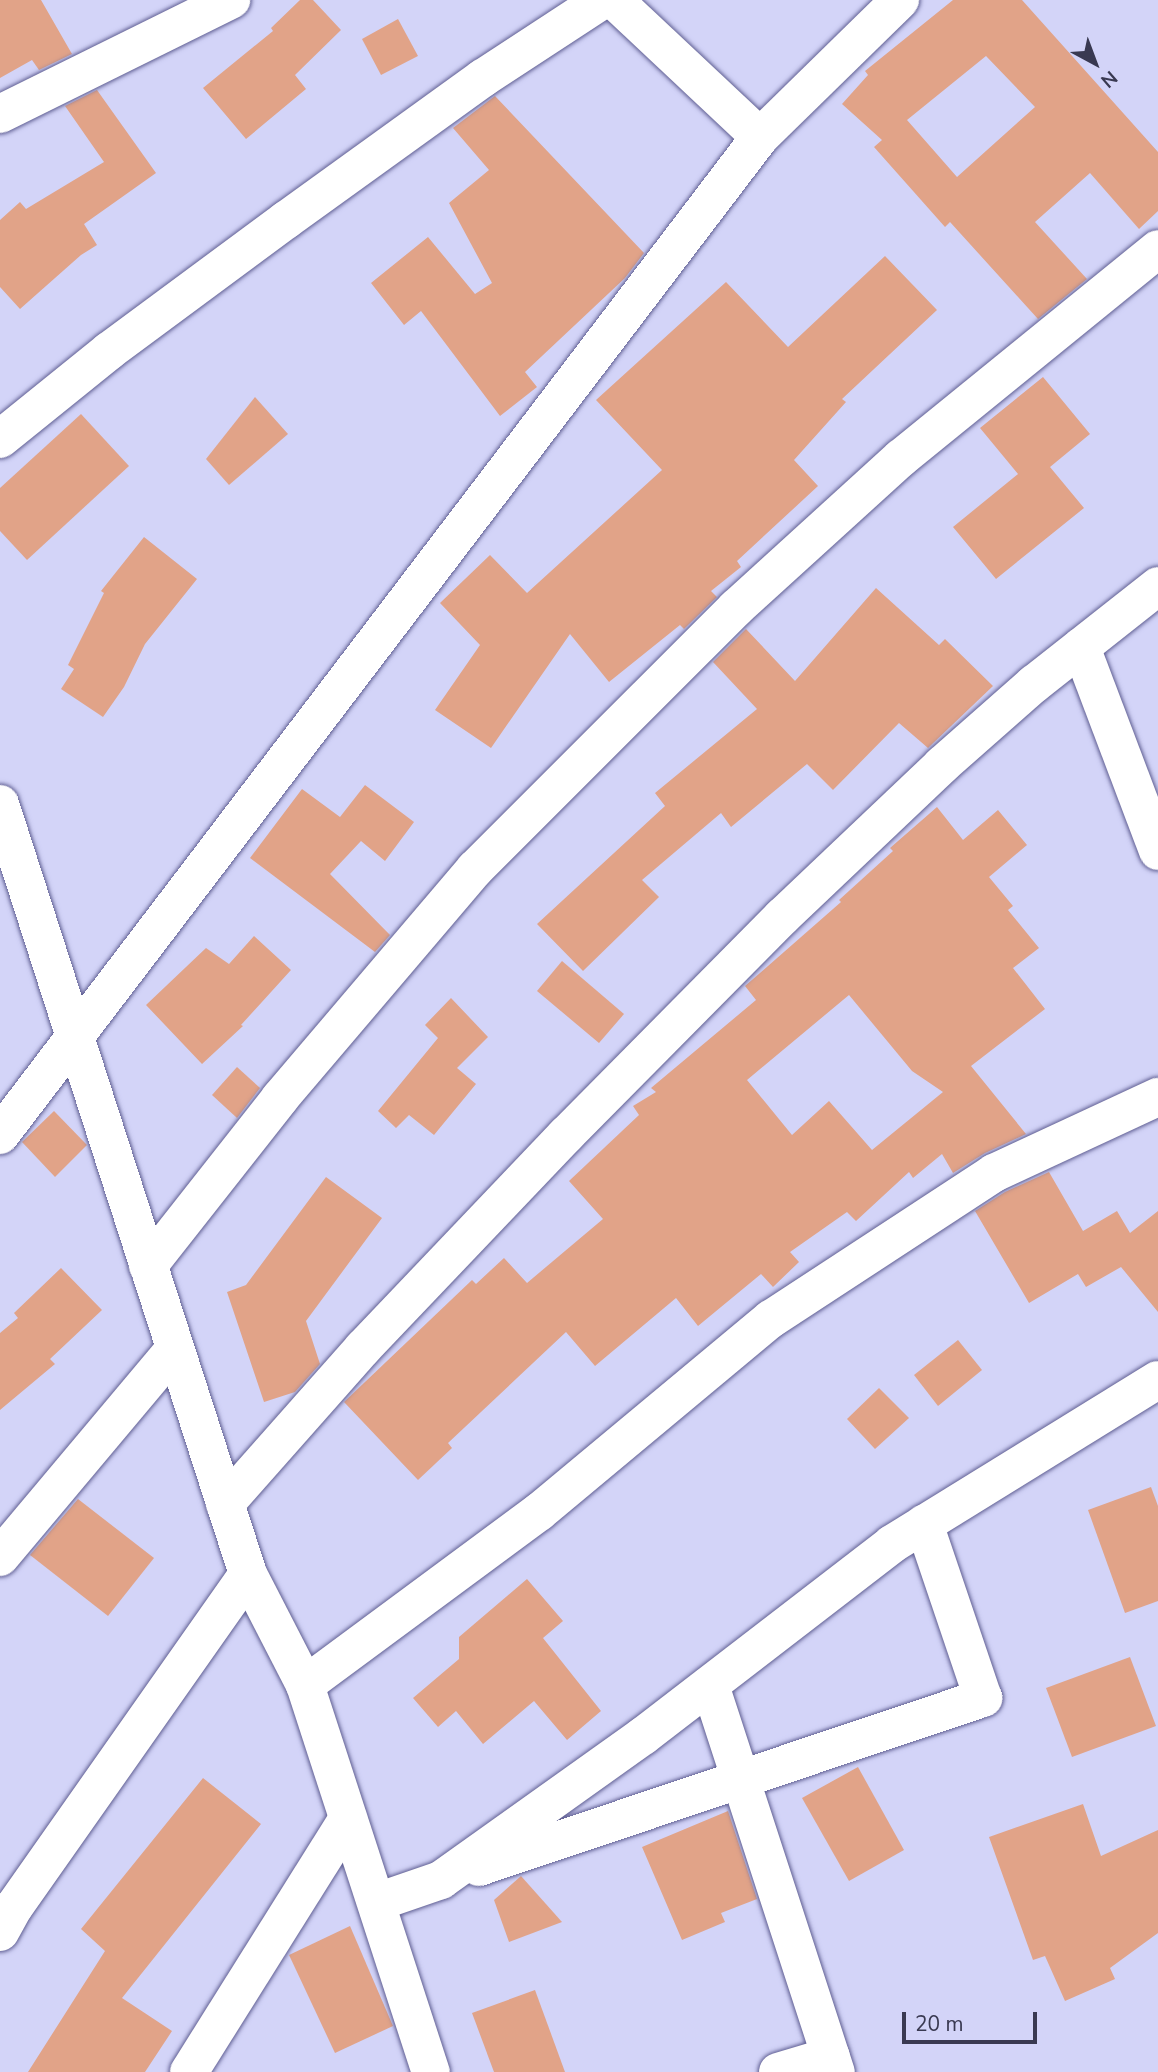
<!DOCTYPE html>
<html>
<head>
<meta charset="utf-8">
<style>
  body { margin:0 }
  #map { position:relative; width:1158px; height:2072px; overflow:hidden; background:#d3d4f8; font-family:"Nunito Sans",sans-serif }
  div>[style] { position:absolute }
  .building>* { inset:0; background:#e1a388 }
  .roads { filter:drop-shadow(0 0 2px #5f5e92) drop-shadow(0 0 2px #5f5e92) }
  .minor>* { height:38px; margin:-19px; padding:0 19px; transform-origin:19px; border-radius:19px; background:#fff }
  span { translate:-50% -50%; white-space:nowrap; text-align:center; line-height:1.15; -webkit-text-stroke:5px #d3d4f8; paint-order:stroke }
  .north { position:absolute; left:1060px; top:28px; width:70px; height:70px; -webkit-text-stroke:5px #d3d4f8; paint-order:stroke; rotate:139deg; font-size:19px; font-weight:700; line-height:28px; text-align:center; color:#393951 }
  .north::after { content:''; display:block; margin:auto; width:24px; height:32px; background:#393951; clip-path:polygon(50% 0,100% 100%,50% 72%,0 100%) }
  .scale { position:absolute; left:902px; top:2012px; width:135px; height:32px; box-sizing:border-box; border:4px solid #393951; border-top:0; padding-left:9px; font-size:21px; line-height:24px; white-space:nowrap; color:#393951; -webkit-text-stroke:5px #d3d4f8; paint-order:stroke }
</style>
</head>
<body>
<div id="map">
  <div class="building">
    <i style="clip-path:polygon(0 0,41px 0,72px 54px,39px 70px,32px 60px,0 78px)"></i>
    <i style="clip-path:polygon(300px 0,313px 0,341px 30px,295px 75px,306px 89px,246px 139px,203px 88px,273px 31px,271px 28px)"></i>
    <i style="clip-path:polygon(evenodd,953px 0,1022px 0,1158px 152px,1158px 211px,1139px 229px,1090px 173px,1035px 222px,1087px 279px,1038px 319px,950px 222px,945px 227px,874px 147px,882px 140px,842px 104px,868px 75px,865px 71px,953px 0,986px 56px,1035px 107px,957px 177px,907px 120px,986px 56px)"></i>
    <i style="clip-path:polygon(398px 19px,418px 56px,381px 75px,362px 39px)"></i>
    <i style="clip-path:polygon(97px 90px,156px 173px,84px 224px,97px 245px,81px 255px,20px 309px,0 287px,0 220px,20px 202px,26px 209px,104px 162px,65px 106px)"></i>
    <i style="clip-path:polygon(495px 96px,644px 253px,625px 278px,525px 372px,537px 387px,500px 416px,421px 311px,404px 325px,371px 283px,428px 237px,475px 294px,492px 283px,449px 203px,489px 170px,453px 128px)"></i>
    <i style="clip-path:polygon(885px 256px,937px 310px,842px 399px,846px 402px,794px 460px,818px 486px,737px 561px,741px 567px,711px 591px,717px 597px,684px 629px,680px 625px,609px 682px,570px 634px,491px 748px,435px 710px,480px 645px,440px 603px,490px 555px,527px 593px,662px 470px,596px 400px,726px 282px,788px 347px)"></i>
    <i style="clip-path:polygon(1043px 377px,1090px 434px,1050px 467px,1084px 508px,996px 579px,953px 527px,1018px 474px,980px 428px)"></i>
    <i style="clip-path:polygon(255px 397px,288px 434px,229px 485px,206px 459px)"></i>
    <i style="clip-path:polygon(81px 414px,129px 466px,27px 560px,0 531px,0 488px)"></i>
    <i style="clip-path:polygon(144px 537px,197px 579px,145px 644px,124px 687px,103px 717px,61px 689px,74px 669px,68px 665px,104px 593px,101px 591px)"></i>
    <i style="clip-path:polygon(876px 588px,939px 645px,945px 639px,993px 686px,928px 748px,899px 723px,833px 790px,807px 764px,731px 827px,721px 813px,642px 880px,659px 897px,583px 971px,537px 924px,665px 806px,655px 793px,757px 709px,713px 662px,746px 629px,795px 681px)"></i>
    <i style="clip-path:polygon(365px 785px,414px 822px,385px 861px,361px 841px,330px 874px,390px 935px,375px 952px,250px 858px,302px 789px,340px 817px)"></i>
    <i style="clip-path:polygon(evenodd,937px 807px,963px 840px,998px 810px,1027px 845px,989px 877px,1013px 906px,1008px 910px,1039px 948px,1013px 968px,1045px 1009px,971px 1066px,1026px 1134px,985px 1153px,953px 1173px,942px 1154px,913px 1178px,909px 1172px,856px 1221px,847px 1212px,790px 1252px,799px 1262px,773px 1287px,761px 1274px,698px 1326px,676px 1298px,595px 1366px,566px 1332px,448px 1443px,452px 1448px,418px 1480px,344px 1402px,472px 1280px,476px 1284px,504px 1258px,527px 1283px,603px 1219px,569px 1181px,639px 1115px,633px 1106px,656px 1092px,651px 1088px,756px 1000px,745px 986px,841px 902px,839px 900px,893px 851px,890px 848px,937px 807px,849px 995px,912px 1071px,943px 1092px,872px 1150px,829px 1101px,792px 1135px,747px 1080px,849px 995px)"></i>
    <i style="clip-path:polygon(254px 936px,291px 970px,241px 1025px,243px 1026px,202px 1064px,146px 1005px,206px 948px,229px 964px)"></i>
    <i style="clip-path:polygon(562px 961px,624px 1014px,599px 1043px,537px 991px)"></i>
    <i style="clip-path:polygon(451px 998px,488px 1037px,457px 1068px,476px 1084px,434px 1135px,409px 1115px,396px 1128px,378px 1111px,438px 1038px,425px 1025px)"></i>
    <i style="clip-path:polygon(237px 1067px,260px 1088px,237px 1118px,212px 1095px)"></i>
    <i style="clip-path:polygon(54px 1111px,87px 1145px,55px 1177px,22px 1142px)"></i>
    <i style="clip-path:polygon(1049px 1172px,1083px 1231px,1117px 1211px,1130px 1233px,1158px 1211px,1158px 1312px,1121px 1267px,1086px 1287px,1078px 1274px,1029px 1303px,975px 1211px,1005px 1192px)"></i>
    <i style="clip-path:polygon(326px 1177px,382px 1218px,306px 1321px,320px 1364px,295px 1392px,264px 1402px,227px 1292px,246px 1285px)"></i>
    <i style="clip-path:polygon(61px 1268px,102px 1310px,50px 1359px,55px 1364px,0 1410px,0 1333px,18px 1318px,14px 1313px)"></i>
    <i style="clip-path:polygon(958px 1340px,982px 1370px,938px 1406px,914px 1375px)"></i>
    <i style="clip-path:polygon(879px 1388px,909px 1418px,875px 1449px,847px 1419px)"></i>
    <i style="clip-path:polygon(1151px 1487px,1158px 1506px,1158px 1601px,1125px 1613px,1088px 1510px)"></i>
    <i style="clip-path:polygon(78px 1499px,154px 1558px,108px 1616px,30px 1555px)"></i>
    <i style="clip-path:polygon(527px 1579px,563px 1621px,543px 1638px,601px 1711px,567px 1740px,534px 1701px,483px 1744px,456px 1711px,438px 1727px,413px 1698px,459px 1659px,459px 1637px)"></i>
    <i style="clip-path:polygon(1130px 1657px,1156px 1726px,1072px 1757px,1046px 1688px)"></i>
    <i style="clip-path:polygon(858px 1767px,904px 1850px,849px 1881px,802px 1798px)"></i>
    <i style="clip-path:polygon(203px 1778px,261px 1824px,122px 1998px,172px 2031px,145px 2072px,28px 2072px,105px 1951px,81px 1929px)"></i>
    <i style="clip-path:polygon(1083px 1804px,1101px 1856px,1158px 1830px,1158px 1933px,1110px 1968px,1115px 1979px,1065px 2001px,1045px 1956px,1033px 1960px,989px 1837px)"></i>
    <i style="clip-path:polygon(728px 1811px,757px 1899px,721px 1913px,725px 1922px,682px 1940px,642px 1847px)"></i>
    <i style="clip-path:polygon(521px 1876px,562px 1922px,509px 1942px,494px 1900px)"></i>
    <i style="clip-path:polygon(350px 1926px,393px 2026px,335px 2053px,289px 1955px)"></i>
    <i style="clip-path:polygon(535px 1990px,565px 2072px,494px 2072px,472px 2013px)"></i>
  </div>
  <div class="roads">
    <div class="minor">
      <i style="left:614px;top:0;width:200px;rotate:43.2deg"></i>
      <i style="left:0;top:114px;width:258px;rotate:-26.3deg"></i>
      <i style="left:0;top:439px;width:140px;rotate:-38.9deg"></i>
      <i style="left:109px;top:351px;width:220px;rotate:-36.5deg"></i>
      <i style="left:286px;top:220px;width:243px;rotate:-35.8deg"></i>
      <i style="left:483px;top:78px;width:142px;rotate:-33.2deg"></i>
      <i style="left:1081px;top:647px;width:218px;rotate:69.3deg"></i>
      <i style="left:0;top:804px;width:809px;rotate:72.15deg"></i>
      <i style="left:248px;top:1574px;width:125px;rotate:62.8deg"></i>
      <i style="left:305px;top:1685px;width:407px;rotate:72deg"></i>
      <i style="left:0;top:1135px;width:1254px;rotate:-52.71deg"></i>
      <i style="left:760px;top:137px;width:196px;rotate:-44.4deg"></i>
      <i style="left:148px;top:1266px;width:214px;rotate:-51.8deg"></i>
      <i style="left:280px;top:1098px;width:301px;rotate:-49.6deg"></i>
      <i style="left:475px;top:869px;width:369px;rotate:-45deg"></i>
      <i style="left:736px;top:608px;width:223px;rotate:-42.3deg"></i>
      <i style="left:901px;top:458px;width:331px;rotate:-39.1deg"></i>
      <i style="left:225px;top:1504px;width:208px;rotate:-48.5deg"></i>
      <i style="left:363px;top:1348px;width:294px;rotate:-46.4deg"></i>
      <i style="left:566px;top:1135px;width:307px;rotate:-45.3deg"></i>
      <i style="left:782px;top:917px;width:221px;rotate:-43.5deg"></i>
      <i style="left:942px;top:765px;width:123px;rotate:-41.4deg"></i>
      <i style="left:1034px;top:684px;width:158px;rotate:-38.3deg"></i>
      <i style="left:0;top:1557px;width:270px;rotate:-50deg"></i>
      <i style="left:305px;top:1685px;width:291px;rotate:-36.5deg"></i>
      <i style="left:539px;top:1512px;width:302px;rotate:-39.8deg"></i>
      <i style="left:771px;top:1319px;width:267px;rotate:-33.2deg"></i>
      <i style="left:994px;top:1173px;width:181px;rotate:-24.9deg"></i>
      <i style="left:710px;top:1685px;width:407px;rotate:72deg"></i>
      <i style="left:479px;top:1867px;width:532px;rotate:-18.54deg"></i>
      <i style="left:983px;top:1698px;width:184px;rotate:-108.7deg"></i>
      <i style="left:377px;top:1902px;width:68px;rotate:-19deg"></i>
      <i style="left:441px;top:1880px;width:248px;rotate:-35.5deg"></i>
      <i style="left:643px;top:1736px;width:314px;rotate:-37.6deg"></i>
      <i style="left:892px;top:1544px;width:312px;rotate:-31.7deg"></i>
      <i style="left:0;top:1932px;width:29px;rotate:-61deg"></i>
      <i style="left:14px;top:1907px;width:407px;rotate:-54.9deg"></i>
      <i style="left:189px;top:2072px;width:299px;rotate:-57.9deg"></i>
      <i style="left:778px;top:2072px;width:55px;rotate:-16.8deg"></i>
    </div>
  </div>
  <div class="north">N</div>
  <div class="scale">20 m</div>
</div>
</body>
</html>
